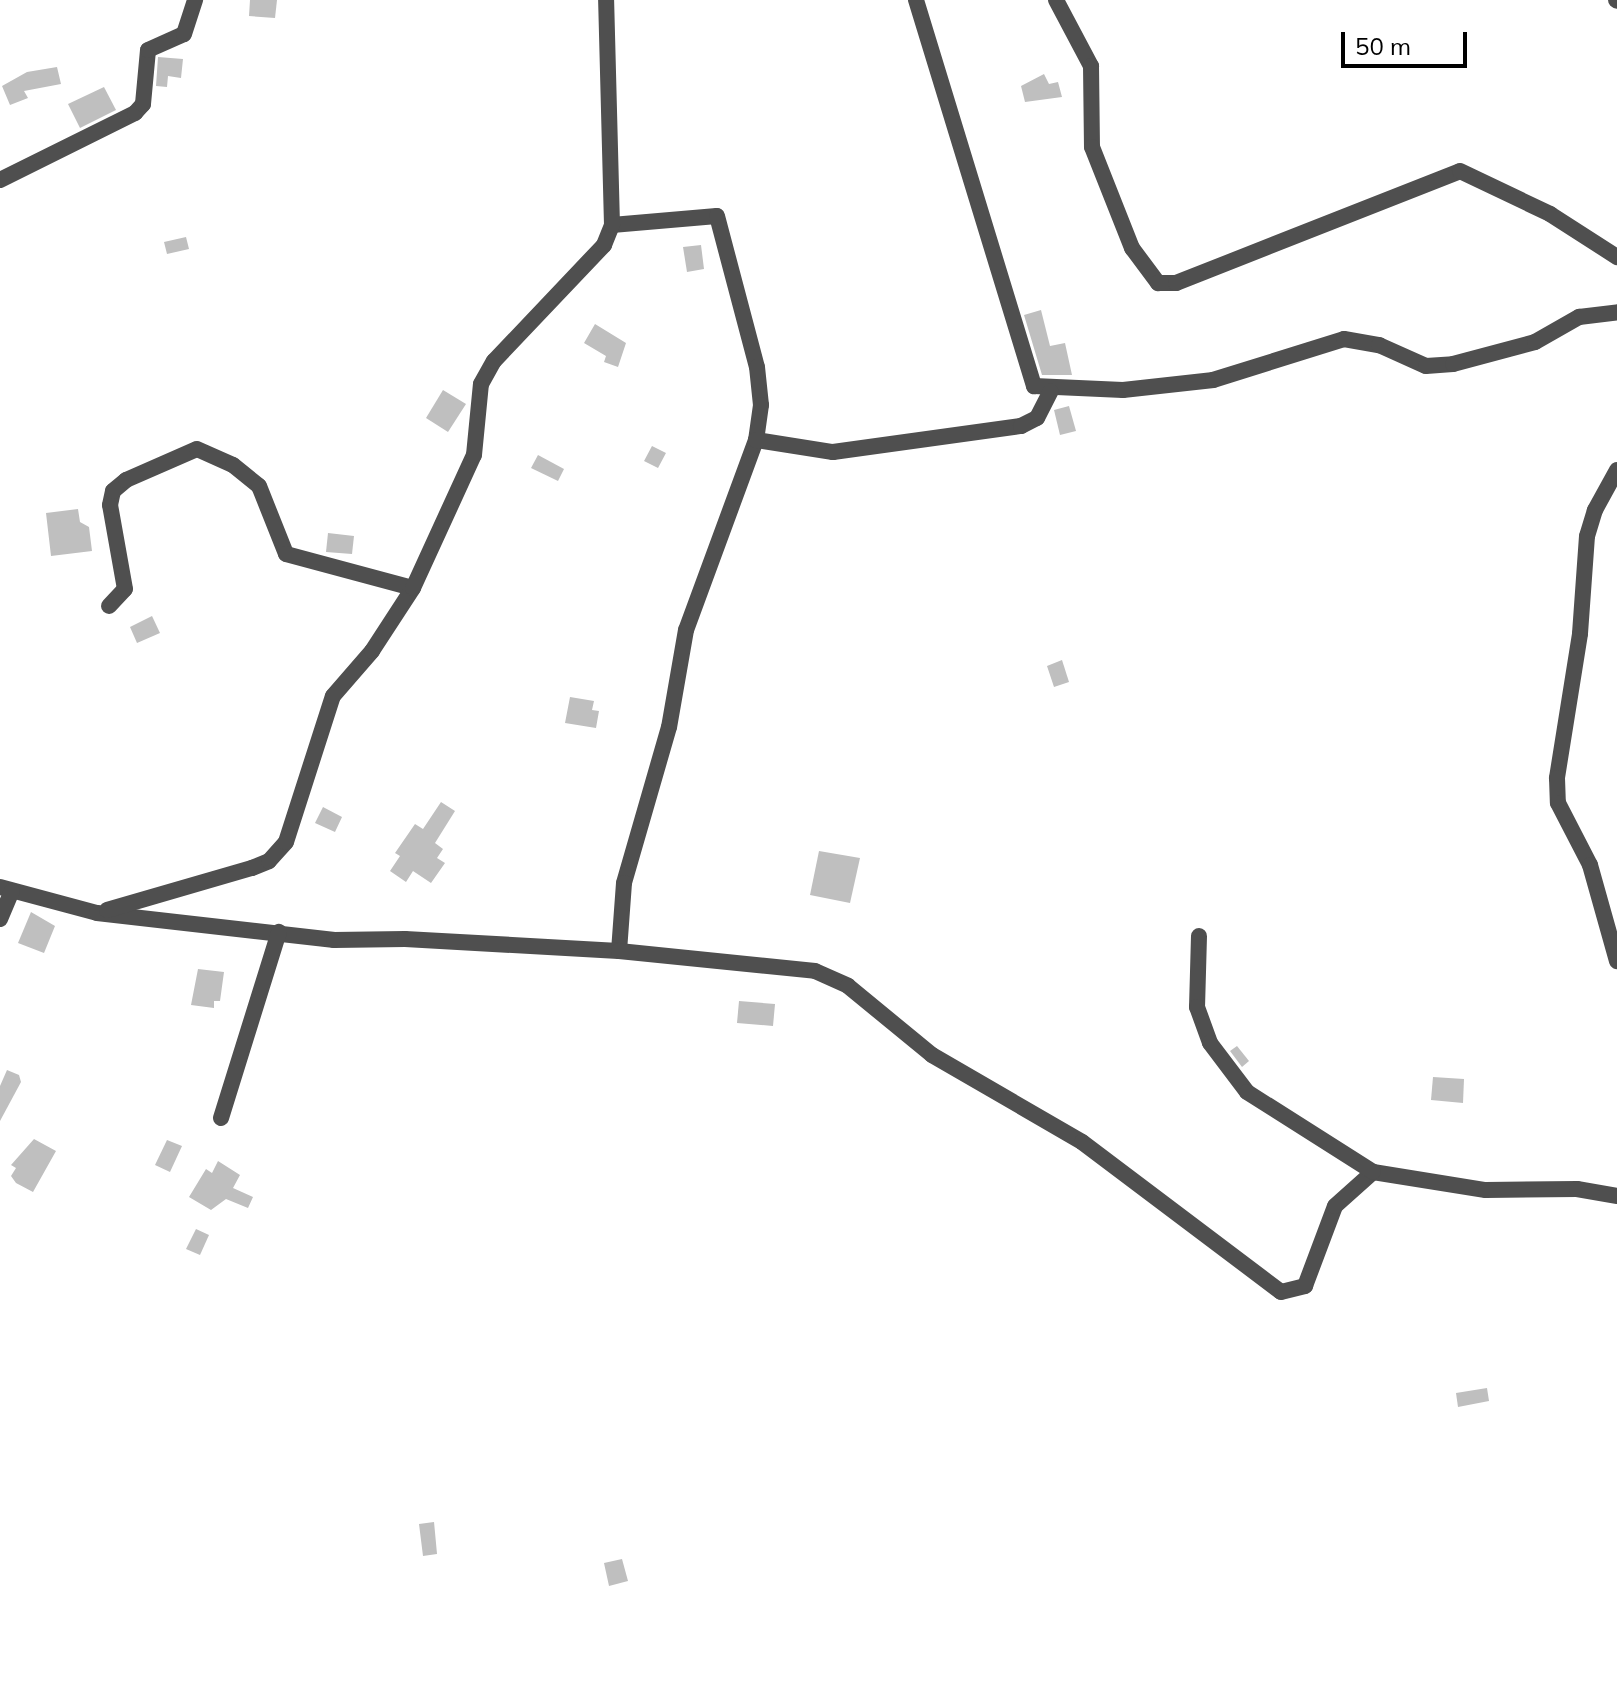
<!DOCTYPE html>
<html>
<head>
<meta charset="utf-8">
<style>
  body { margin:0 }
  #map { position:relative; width:1617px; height:1695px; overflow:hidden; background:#fff; font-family:Mulish,sans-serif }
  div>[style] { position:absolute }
  .building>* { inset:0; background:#bfbfbf }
  .minor>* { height:16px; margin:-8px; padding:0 8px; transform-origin:8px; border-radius:8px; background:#4f4f4f }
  span { translate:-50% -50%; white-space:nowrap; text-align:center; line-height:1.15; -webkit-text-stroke:7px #fff; paint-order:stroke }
  .scale { position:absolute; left:1341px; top:32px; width:126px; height:36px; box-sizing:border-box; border:4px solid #000; border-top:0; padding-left:10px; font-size:24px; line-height:28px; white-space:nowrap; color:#000; -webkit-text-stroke:6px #fff; paint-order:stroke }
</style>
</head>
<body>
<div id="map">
  <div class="building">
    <i style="clip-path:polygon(250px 0,277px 0,275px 18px,249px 16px)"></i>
    <i style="clip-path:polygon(158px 57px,183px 59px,181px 78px,168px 76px,167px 87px,156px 86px)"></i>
    <i style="clip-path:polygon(57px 67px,61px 84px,24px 91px,28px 98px,10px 105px,2px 86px,27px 72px)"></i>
    <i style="clip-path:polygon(1044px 74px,1049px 84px,1058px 82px,1062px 97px,1025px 102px,1021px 86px)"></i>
    <i style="clip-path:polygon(104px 87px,116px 110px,80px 128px,68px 104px)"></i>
    <i style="clip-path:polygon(186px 237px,189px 249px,167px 254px,164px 242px)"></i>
    <i style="clip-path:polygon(701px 245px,704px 269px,687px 272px,683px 247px)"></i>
    <i style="clip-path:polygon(1041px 310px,1050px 346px,1065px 343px,1072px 375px,1042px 375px,1024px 315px)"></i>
    <i style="clip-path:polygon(595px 324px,626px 343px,618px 367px,604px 362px,606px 356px,584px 343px)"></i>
    <i style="clip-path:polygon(443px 390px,466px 404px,448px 432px,426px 418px)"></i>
    <i style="clip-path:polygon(1069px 406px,1076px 431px,1060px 435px,1054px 410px)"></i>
    <i style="clip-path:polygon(652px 446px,666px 453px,658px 468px,644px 461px)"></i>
    <i style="clip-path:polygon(538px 455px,564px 469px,558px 481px,531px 468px)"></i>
    <i style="clip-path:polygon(78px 509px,80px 522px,89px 527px,92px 551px,51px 556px,46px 513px)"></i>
    <i style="clip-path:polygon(328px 533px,354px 536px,352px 554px,326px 552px)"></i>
    <i style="clip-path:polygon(152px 616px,160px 633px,137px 643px,130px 627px)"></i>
    <i style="clip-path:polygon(1062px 660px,1069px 682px,1054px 687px,1047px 666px)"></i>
    <i style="clip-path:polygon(570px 697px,594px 701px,592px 710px,599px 711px,596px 728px,565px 723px)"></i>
    <i style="clip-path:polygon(441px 802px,455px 811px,435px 843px,443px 849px,437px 858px,445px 863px,431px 883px,413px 871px,406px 882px,390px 871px,400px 856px,395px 853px,415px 824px,423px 829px)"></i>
    <i style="clip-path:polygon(323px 807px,342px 817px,335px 832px,315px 823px)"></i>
    <i style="clip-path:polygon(819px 851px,860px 858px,850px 903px,810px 895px)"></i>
    <i style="clip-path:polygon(31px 912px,55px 926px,44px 953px,18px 943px)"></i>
    <i style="clip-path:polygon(198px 969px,224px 972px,220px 1001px,214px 1001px,214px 1008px,191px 1005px)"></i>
    <i style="clip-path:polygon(739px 1001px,775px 1004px,773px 1026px,737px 1023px)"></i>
    <i style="clip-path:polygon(1237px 1046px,1249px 1061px,1242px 1067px,1230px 1051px)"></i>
    <i style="clip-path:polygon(7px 1070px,19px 1075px,21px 1082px,0 1121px,0 1086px)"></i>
    <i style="clip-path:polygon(1433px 1077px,1464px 1079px,1463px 1103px,1431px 1100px)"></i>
    <i style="clip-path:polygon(34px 1139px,56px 1151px,33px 1192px,16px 1183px,11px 1176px,16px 1168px,11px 1165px)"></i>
    <i style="clip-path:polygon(167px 1140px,182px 1146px,170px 1172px,155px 1165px)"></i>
    <i style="clip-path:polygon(218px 1161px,240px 1175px,233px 1188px,253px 1197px,248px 1208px,226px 1199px,211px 1210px,189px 1197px,206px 1169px,212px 1173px)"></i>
    <i style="clip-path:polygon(196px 1229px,209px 1235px,200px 1255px,186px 1249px)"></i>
    <i style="clip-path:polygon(1487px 1388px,1489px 1401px,1458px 1407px,1456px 1393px)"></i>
    <i style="clip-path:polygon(434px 1522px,437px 1554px,423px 1556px,419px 1524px)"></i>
    <i style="clip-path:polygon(622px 1559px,628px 1581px,609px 1586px,604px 1563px)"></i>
  </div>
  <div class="minor">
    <i style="left:916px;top:0;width:404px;rotate:73deg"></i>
    <i style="left:1034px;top:386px;width:89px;rotate:2.6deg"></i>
    <i style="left:1123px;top:390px;width:91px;rotate:-6.3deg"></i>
    <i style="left:1213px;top:380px;width:137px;rotate:-17.4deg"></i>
    <i style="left:1344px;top:339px;width:36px;rotate:10deg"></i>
    <i style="left:1379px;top:345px;width:51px;rotate:24.1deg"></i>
    <i style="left:1426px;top:366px;width:27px;rotate:-4deg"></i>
    <i style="left:1453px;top:364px;width:85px;rotate:-15deg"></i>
    <i style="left:1535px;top:342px;width:51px;rotate:-29.6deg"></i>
    <i style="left:1579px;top:317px;width:38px;rotate:-7deg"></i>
    <i style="left:1056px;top:0;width:75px;rotate:62.1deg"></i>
    <i style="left:1091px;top:66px;width:81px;rotate:89.3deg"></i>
    <i style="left:1092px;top:147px;width:109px;rotate:68.4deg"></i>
    <i style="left:1132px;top:248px;width:44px;rotate:53.4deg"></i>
    <i style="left:1158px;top:283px;width:18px"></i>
    <i style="left:1176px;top:283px;width:305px;rotate:-21.5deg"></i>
    <i style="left:1460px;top:171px;width:100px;rotate:25.5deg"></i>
    <i style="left:1550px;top:214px;width:80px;rotate:32.7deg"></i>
    <i style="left:1616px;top:0;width:1px;rotate:45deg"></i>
    <i style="left:0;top:180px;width:151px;rotate:-26.4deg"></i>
    <i style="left:135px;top:113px;width:12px;rotate:-48deg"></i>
    <i style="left:143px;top:104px;width:54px;rotate:-84.7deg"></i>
    <i style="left:148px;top:50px;width:39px;rotate:-24deg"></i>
    <i style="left:184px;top:34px;width:36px;rotate:-72deg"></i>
    <i style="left:612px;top:225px;width:105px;rotate:-4.9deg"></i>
    <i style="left:717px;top:216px;width:156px;rotate:75.2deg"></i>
    <i style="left:757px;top:367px;width:38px;rotate:84deg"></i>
    <i style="left:761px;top:405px;width:35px;rotate:98deg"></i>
    <i style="left:756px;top:440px;width:202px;rotate:110.2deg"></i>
    <i style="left:686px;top:630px;width:98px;rotate:99.9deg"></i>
    <i style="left:669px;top:727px;width:162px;rotate:106.1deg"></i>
    <i style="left:624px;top:883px;width:68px;rotate:94.2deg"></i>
    <i style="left:756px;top:440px;width:78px;rotate:8.9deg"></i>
    <i style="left:833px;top:452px;width:190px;rotate:-7.9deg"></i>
    <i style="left:1021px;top:426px;width:18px;rotate:-27deg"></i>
    <i style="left:1037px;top:418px;width:30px;rotate:-63deg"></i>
    <i style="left:1617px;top:470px;width:46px;rotate:118.8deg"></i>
    <i style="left:1595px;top:510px;width:27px;rotate:107deg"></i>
    <i style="left:1587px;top:536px;width:98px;rotate:94.1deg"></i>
    <i style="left:1580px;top:634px;width:146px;rotate:99.1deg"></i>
    <i style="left:1557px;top:778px;width:25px;rotate:88deg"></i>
    <i style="left:1558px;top:803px;width:70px;rotate:62.7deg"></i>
    <i style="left:1590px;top:865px;width:100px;rotate:74.3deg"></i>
    <i style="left:109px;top:606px;width:23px;rotate:-47deg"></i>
    <i style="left:125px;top:589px;width:85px;rotate:-100.1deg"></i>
    <i style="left:110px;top:505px;width:14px;rotate:-78deg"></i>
    <i style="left:113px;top:491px;width:17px;rotate:-40deg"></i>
    <i style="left:126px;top:480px;width:77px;rotate:-23.6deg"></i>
    <i style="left:197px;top:449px;width:39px;rotate:24deg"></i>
    <i style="left:233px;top:465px;width:33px;rotate:39deg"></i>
    <i style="left:259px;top:486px;width:73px;rotate:68.3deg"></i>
    <i style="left:286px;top:554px;width:131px;rotate:15deg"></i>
    <i style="left:0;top:887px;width:100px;rotate:15deg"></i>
    <i style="left:97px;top:913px;width:239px;rotate:6.5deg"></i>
    <i style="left:334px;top:940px;width:71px;rotate:-0.8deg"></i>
    <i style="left:405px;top:939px;width:214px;rotate:3.2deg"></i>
    <i style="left:619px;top:951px;width:197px;rotate:5.8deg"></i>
    <i style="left:815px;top:971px;width:36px;rotate:24deg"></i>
    <i style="left:848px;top:986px;width:109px;rotate:39.4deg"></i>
    <i style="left:932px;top:1055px;width:173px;rotate:30.1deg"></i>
    <i style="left:1082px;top:1142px;width:249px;rotate:37deg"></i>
    <i style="left:1281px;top:1292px;width:25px;rotate:-14deg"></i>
    <i style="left:1305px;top:1286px;width:85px;rotate:-69.4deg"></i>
    <i style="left:1335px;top:1206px;width:51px;rotate:-41.8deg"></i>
    <i style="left:1373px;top:1172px;width:114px;rotate:9.1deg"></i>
    <i style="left:1486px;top:1190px;width:91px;rotate:-0.6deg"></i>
    <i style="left:1577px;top:1189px;width:41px;rotate:9.9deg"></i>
    <i style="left:107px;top:910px;width:151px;rotate:-16.2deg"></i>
    <i style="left:252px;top:868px;width:18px;rotate:-22deg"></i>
    <i style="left:269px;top:861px;width:25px;rotate:-48deg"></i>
    <i style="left:286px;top:842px;width:153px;rotate:-72.2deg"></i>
    <i style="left:333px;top:696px;width:60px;rotate:-49.1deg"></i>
    <i style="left:372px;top:651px;width:75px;rotate:-56.9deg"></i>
    <i style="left:413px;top:588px;width:146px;rotate:-65.4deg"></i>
    <i style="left:474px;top:455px;width:71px;rotate:-84.4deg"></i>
    <i style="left:481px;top:384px;width:26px;rotate:-61deg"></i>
    <i style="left:494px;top:361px;width:160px;rotate:-46.5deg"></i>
    <i style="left:604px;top:245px;width:22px;rotate:-68deg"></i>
    <i style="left:612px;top:225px;width:225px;rotate:-91.5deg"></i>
    <i style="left:0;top:919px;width:30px;rotate:-67deg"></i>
    <i style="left:1199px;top:936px;width:71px;rotate:91.6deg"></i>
    <i style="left:1197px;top:1007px;width:38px;rotate:70deg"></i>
    <i style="left:1210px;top:1043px;width:61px;rotate:52.9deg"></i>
    <i style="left:1247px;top:1092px;width:149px;rotate:32.4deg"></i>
    <i style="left:221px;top:1118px;width:195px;rotate:-72.7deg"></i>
  </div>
  <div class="scale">50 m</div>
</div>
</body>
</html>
